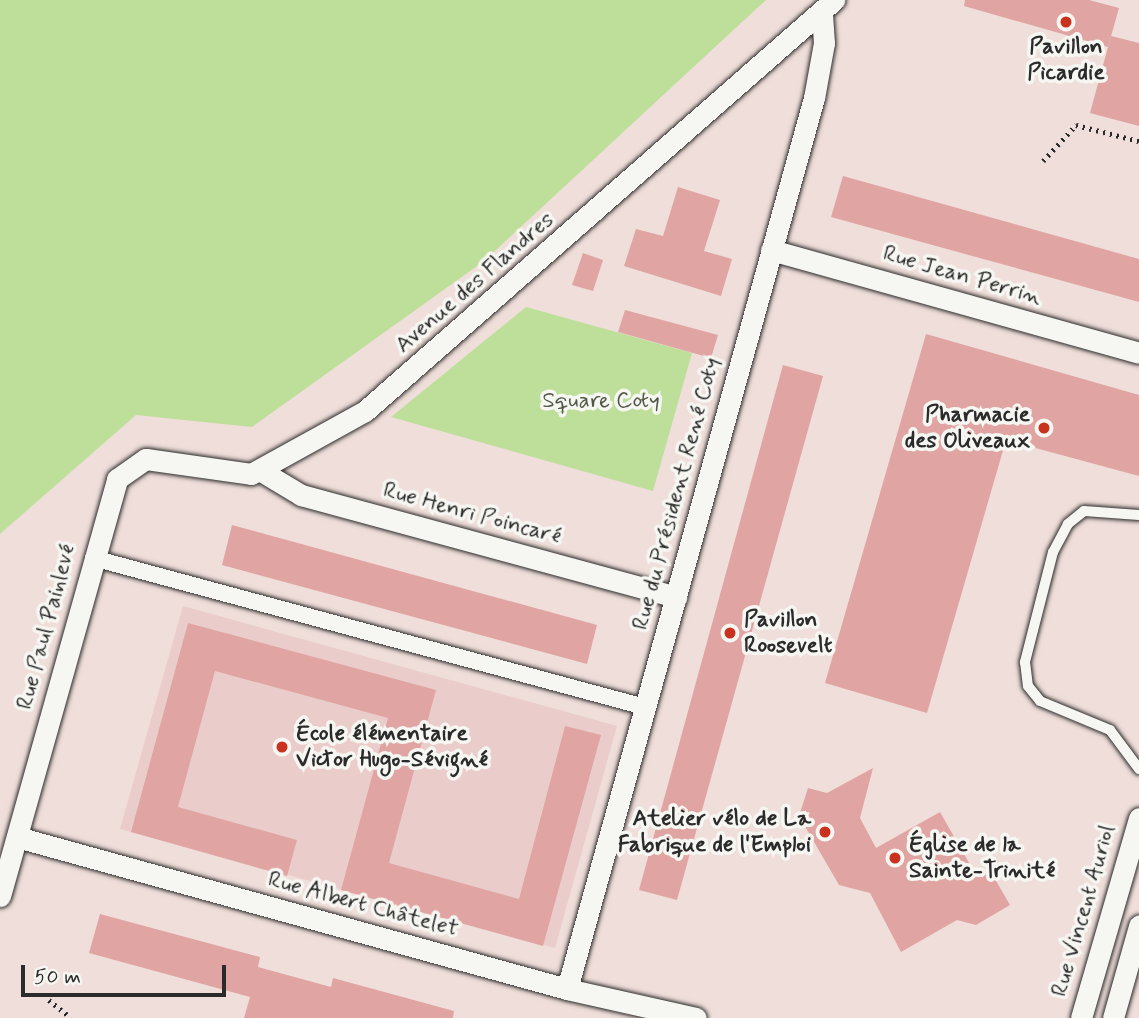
<!DOCTYPE html>
<html>
<head>
<meta charset="utf-8">
<style>
  body { margin:0 }
  #map { position:relative; width:1139px; height:1018px; overflow:hidden; background:#efdeda; font-family:Mynerve,sans-serif }
  div>[style] { position:absolute }
  .built>* { inset:0; background:#eacdca }
  .green>* { inset:0; background:#bedf99 }
  .building>* { inset:0; background:#e0a5a3 }
  .path>* { height:4.5px; margin-top:-2.25px; transform-origin:0; background:repeating-linear-gradient(90deg,#2b2b2b 0 2px,transparent 0 7px) }
  .roads { filter:drop-shadow(0 0 2px #2b2b2b) drop-shadow(0 0 2px #2b2b2b) }
  .service>* { height:10px; margin:-5px; padding:0 5px; transform-origin:5px; border-radius:5px; background:#f6f6f2 }
  .pedestrian>* { height:16px; margin:-8px; padding:0 8px; transform-origin:8px; border-radius:8px; background:#f6f6f2 }
  .minor>* { height:21px; margin:-10.5px; padding:0 10.5px; transform-origin:10.5px; border-radius:10.5px; background:#f6f6f2 }
  .dots>* { width:19px; height:19px; translate:-50% -50%; box-sizing:border-box; border:4px solid #f6f6f2; border-radius:50% }
  span { translate:-50% -50%; white-space:nowrap; text-align:center; line-height:1.15; -webkit-text-stroke:7px #f6f6f2; paint-order:stroke }
  .poi-label { font-size:23px; color:#2b2b2b; font-weight:700 }
  .right { translate:-100% -50%; text-align:right }
  .left { translate:0 -50%; text-align:left }
  .street-label { font-size:23px; color:#2b2b2b }
  .park-label { font-size:23px; color:#505846 }
  .scale { position:absolute; left:21px; top:965px; width:205px; height:32px; box-sizing:border-box; border:4px solid #2b2b2b; border-top:0; padding-left:9px; font-size:21px; line-height:24px; white-space:nowrap; color:#2b2b2b; -webkit-text-stroke:5px #f6f6f2; paint-order:stroke }
</style>
</head>
<body>
<div id="map">
  <div class="built">
    <i style="clip-path:polygon(183px 606px,617px 726px,555px 948px,120px 829px)"></i>
  </div>
  <div class="green">
    <i style="clip-path:polygon(0 0,766px 0,484px 261px,252px 427px,136px 415px,0 534px)"></i>
    <i style="clip-path:polygon(526px 307px,692px 353px,653px 491px,391px 417px)"></i>
  </div>
  <div class="building">
    <i style="clip-path:polygon(965px 0,1089px 0,1119px 8px,1108px 47px,964px 6px)"></i>
    <i style="clip-path:polygon(1111px 36px,1139px 43px,1139px 126px,1090px 113px)"></i>
    <i style="clip-path:polygon(843px 176px,1139px 259px,1139px 302px,831px 217px)"></i>
    <i style="clip-path:polygon(678px 187px,720px 200px,704px 251px,732px 259px,721px 296px,624px 266px,636px 229px,663px 236px)"></i>
    <i style="clip-path:polygon(583px 253px,603px 260px,593px 291px,572px 285px)"></i>
    <i style="clip-path:polygon(625px 310px,718px 335px,711px 358px,618px 332px)"></i>
    <i style="clip-path:polygon(926px 334px,1139px 395px,1139px 476px,1006px 440px,927px 713px,825px 683px)"></i>
    <i style="clip-path:polygon(783px 365px,823px 376px,677px 900px,639px 890px)"></i>
    <i style="clip-path:polygon(232px 525px,597px 625px,587px 664px,222px 565px)"></i>
    <i style="clip-path:polygon(188px 623px,436px 690px,389px 863px,519px 899px,565px 726px,601px 735px,543px 946px,341px 890px,388px 718px,215px 671px,178px 807px,297px 840px,287px 876px,131px 832px)"></i>
    <i style="clip-path:polygon(873px 768px,860px 818px,876px 848px,940px 812px,972px 868px,991px 872px,1010px 905px,976px 925px,957px 920px,901px 952px,870px 893px,839px 885px,799px 816px,808px 788px,827px 793px)"></i>
    <i style="clip-path:polygon(100px 914px,260px 957px,258px 967px,331px 987px,333px 978px,454px 1011px,453px 1018px,244px 1018px,250px 997px,89px 953px)"></i>
  </div>
  <div class="path">
    <i style="left:1043px;top:161px;width:49px;rotate:-47.5deg"></i>
    <i style="left:1076px;top:125px;width:65px;rotate:14.3deg"></i>
    <i style="left:49px;top:1000px;width:28px;rotate:39deg"></i>
  </div>
  <div class="roads">
    <div class="service">
      <i style="left:1139px;top:515px;width:55px;rotate:-175.8deg"></i>
      <i style="left:1084px;top:511px;width:21px;rotate:141deg"></i>
      <i style="left:1068px;top:524px;width:32px;rotate:118deg"></i>
      <i style="left:1053px;top:552px;width:114px;rotate:104.3deg"></i>
      <i style="left:1025px;top:662px;width:24px;rotate:83deg"></i>
      <i style="left:1028px;top:686px;width:19px;rotate:51deg"></i>
      <i style="left:1040px;top:701px;width:76px;rotate:22.5deg"></i>
      <i style="left:1110px;top:730px;width:49px;rotate:53.4deg"></i>
    </div>
    <div class="pedestrian">
      <i style="left:93px;top:558px;width:572px;rotate:15.11deg"></i>
    </div>
    <div class="minor">
      <i style="left:771px;top:250px;width:382px;rotate:15.6deg"></i>
      <i style="left:261px;top:471px;width:47px;rotate:31deg"></i>
      <i style="left:301px;top:495px;width:389px;rotate:15.2deg"></i>
      <i style="left:17px;top:837px;width:571px;rotate:15.45deg"></i>
      <i style="left:567px;top:989px;width:132px;rotate:12.7deg"></i>
      <i style="left:0;top:896px;width:433px;rotate:-74.3deg"></i>
      <i style="left:117px;top:479px;width:35px;rotate:-35deg"></i>
      <i style="left:146px;top:459px;width:106px;rotate:8.1deg"></i>
      <i style="left:251px;top:474px;width:130px;rotate:-28.9deg"></i>
      <i style="left:365px;top:411px;width:624px;rotate:-41.23deg"></i>
      <i style="left:567px;top:989px;width:925px;rotate:-74.51deg"></i>
      <i style="left:814px;top:98px;width:56px;rotate:-79.7deg"></i>
      <i style="left:824px;top:43px;width:32px;rotate:-94deg"></i>
      <i style="left:1081px;top:1018px;width:208px;rotate:-73.8deg"></i>
      <i style="left:1113px;top:1018px;width:96px;rotate:-74.2deg"></i>
    </div>
  </div>
  <div class="dots">
    <i style="left:1066px;top:22px;background:#c8321e"></i>
    <i style="left:1044px;top:428px;background:#c8321e"></i>
    <i style="left:730px;top:633px;background:#c8321e"></i>
    <i style="left:282px;top:747px;background:#c8321e"></i>
    <i style="left:825px;top:832px;background:#c8321e"></i>
    <i style="left:895px;top:858px;background:#c8321e"></i>
  </div>
  <div class="poi-label">
    <span style="left:1066px;top:60px">Pavillon<br>Picardie</span>
    <span class="right" style="left:1030px;top:428px">Pharmacie<br>des Oliveaux</span>
    <span class="left" style="left:744px;top:633px">Pavillon<br>Roosevelt</span>
    <span class="left" style="left:296px;top:747px">École élémentaire<br>Victor Hugo-Sévigné</span>
    <span class="right" style="left:811px;top:832px">Atelier vélo de La<br>Fabrique de l'Emploi</span>
    <span class="left" style="left:909px;top:858px">Église de la<br>Sainte-Trinité</span>
  </div>
  <div class="street-label">
    <span style="left:962px;top:276px;rotate:16deg">Rue Jean Perrin</span>
    <span style="left:475px;top:283px;rotate:-41deg">Avenue des Flandres</span>
    <span style="left:677px;top:494px;rotate:-75deg">Rue du Président René Coty</span>
    <span style="left:472px;top:514px;rotate:15deg">Rue Henri Poincaré</span>
    <span style="left:47px;top:627px;rotate:-75deg">Rue Paul Painlevé</span>
    <span style="left:363px;top:905px;rotate:15deg">Rue Albert Châtelet</span>
    <span style="left:1084px;top:911px;rotate:-74deg">Rue Vincent Auriol</span>
  </div>
  <div class="park-label">
    <span style="left:601px;top:401px">Square Coty</span>
  </div>
  <div class="scale">50 m</div>
</div>
</body>
</html>
